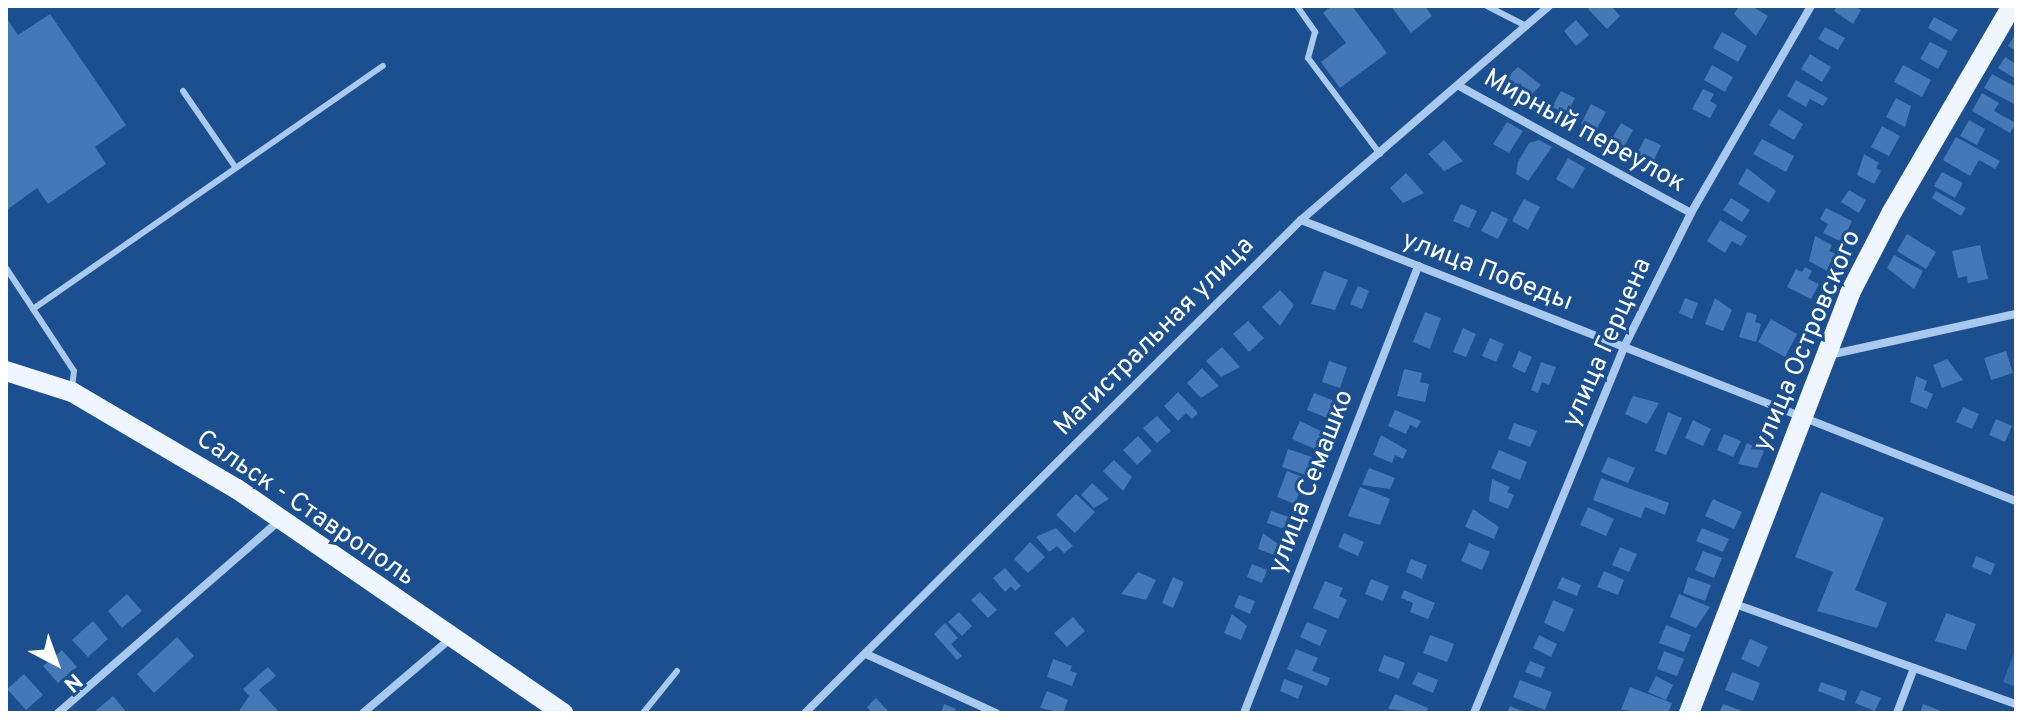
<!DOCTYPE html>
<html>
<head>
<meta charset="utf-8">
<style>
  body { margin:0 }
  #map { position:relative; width:2022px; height:719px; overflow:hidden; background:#1b4f8f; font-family:Overpass,sans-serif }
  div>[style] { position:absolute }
  .green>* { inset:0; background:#2e69ad }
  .building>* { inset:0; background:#4478b7 }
  .service>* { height:6px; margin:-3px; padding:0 3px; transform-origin:3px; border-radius:3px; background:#a9c9ee }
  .minor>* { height:8px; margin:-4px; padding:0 4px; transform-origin:4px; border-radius:4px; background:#a9c9ee }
  .primary>* { height:20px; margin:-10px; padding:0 10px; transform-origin:10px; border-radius:10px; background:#f0f6ff }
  span { translate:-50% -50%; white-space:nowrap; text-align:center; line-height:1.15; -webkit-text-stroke:6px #1b4f8f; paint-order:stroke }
  .street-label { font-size:26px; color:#fff }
  .frame { position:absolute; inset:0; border:8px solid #fff; pointer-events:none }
  .north { position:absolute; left:16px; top:623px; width:80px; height:80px; -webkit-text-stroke:6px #1b4f8f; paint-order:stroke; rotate:139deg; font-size:22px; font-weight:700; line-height:32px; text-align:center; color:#fff }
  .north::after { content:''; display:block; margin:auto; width:28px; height:36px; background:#fff; clip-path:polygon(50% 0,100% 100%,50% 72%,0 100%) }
</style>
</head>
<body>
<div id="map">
  <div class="green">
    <i style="clip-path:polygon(2016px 648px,2016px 687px,2003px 682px)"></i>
  </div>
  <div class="building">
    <i style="clip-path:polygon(1332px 6px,1352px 6px,1387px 53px,1340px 88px,1321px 62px,1346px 43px,1323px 13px)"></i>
    <i style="clip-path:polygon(1391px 6px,1425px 6px,1432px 16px,1411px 33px)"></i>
    <i style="clip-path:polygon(1591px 6px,1611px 6px,1620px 16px,1607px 29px,1588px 9px)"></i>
    <i style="clip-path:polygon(1739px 6px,1752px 6px,1768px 16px,1756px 36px,1734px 14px)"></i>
    <i style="clip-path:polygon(1837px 6px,1854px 6px,1861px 10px,1853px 24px,1834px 11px)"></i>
    <i style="clip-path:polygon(50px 14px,126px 125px,95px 147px,106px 164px,48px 204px,37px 188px,8px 209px,6px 17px,18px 35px)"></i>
    <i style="clip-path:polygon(1934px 17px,1958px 30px,1951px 41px,1928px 28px)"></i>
    <i style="clip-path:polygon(1576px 20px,1589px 35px,1576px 46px,1564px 31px)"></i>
    <i style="clip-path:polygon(1825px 27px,1845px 38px,1838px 50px,1818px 39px)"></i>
    <i style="clip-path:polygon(1722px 32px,1747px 46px,1738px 62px,1713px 48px)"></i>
    <i style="clip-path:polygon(2016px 33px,2016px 51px,2008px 46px)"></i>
    <i style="clip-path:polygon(1930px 42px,1948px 51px,1938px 69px,1920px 59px)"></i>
    <i style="clip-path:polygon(1810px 54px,1831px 67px,1822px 82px,1801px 69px)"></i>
    <i style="clip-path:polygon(2005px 57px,2016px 64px,2016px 79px,1998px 68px)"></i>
    <i style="clip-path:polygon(1712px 65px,1733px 77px,1725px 92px,1704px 80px)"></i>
    <i style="clip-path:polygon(1903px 65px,1931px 80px,1922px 97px,1894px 82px)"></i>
    <i style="clip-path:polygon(1518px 67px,1541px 85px,1524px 102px,1503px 81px)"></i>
    <i style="clip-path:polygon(1992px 74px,2016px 87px,2016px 105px,1984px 88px)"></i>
    <i style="clip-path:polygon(1796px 80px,1828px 98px,1823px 106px,1810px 99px,1806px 107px,1787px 96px)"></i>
    <i style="clip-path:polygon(1703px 89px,1714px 94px,1710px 101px,1717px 105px,1710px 118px,1692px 109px)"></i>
    <i style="clip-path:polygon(1561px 91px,1575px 98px,1567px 114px,1552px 107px)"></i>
    <i style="clip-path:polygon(1982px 93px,1999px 103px,1994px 111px,2016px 123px,2010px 133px,1972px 111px)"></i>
    <i style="clip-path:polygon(1896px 98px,1911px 106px,1905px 127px,1886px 117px)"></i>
    <i style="clip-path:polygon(1591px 104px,1606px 112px,1595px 132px,1581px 124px)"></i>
    <i style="clip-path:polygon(1779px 109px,1803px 124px,1794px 140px,1769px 125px)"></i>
    <i style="clip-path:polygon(1969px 120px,1985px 129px,1977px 145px,1960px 136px)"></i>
    <i style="clip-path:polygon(1507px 122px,1523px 131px,1509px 153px,1493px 144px)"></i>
    <i style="clip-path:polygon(1621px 123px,1633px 130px,1624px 147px,1611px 140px)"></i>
    <i style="clip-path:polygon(1882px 126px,1900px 136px,1889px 156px,1871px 147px)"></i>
    <i style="clip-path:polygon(1956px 137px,2000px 161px,1995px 169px,1979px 160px,1970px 176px,1943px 160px)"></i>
    <i style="clip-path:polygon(1645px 138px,1661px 145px,1653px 162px,1637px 154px)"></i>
    <i style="clip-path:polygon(1762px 139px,1794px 156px,1786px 172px,1753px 154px)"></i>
    <i style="clip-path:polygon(1444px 140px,1463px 161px,1444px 171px,1428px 154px)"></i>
    <i style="clip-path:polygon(1539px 140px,1552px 147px,1528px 181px,1516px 174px,1518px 162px,1529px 143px)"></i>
    <i style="clip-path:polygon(1864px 154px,1879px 163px,1876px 168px,1881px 171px,1874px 184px,1857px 175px)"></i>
    <i style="clip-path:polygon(1568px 158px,1585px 168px,1573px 189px,1556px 179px)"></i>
    <i style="clip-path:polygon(1747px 168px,1776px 191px,1769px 203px,1738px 184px)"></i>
    <i style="clip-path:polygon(1942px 172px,1963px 183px,1955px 198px,1934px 186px)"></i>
    <i style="clip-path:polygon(1406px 173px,1424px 193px,1403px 203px,1390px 188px)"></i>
    <i style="clip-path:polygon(1849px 190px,1866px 200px,1859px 213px,1841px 202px)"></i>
    <i style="clip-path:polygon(1936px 191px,1966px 208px,1961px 216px,1932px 198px)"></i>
    <i style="clip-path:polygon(1731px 198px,1750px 210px,1742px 222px,1723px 210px)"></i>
    <i style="clip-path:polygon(1524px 199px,1540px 207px,1528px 230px,1512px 221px)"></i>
    <i style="clip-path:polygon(1461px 204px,1477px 211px,1469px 228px,1453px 221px)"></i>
    <i style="clip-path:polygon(1826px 208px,1852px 221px,1842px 242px,1823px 233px,1828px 224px,1820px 219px)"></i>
    <i style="clip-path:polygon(1492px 211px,1508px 219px,1498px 239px,1481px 231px)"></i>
    <i style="clip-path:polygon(1720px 220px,1747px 236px,1741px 246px,1732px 241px,1725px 253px,1707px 241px)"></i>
    <i style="clip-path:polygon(1907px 234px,1936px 252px,1926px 269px,1897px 251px)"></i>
    <i style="clip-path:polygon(1815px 236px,1832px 245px,1829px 251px,1836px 254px,1827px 271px,1809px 261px)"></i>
    <i style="clip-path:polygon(1980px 245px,1988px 279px,1968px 283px,1967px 276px,1958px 278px,1952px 251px)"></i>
    <i style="clip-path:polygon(1894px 255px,1923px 271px,1914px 289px,1887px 268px)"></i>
    <i style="clip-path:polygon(1805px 267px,1812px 271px,1808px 279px,1819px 284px,1811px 299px,1787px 287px,1796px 269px,1802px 272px)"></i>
    <i style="clip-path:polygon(1324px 271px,1348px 280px,1335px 310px,1311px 304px)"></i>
    <i style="clip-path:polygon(1358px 286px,1369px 291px,1362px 309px,1350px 304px)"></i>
    <i style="clip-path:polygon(1280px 290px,1294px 305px,1280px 326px,1262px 307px)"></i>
    <i style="clip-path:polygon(1685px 298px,1698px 303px,1692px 319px,1679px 313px)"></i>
    <i style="clip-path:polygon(1715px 298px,1732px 310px,1723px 331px,1705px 324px)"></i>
    <i style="clip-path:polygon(1425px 312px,1441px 318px,1430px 349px,1413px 342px)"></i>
    <i style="clip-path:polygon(1747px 312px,1757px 315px,1755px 322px,1761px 324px,1756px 342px,1739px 337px)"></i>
    <i style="clip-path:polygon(1771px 319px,1797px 334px,1785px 357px,1758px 342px)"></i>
    <i style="clip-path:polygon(1248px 321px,1264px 338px,1249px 352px,1233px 334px)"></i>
    <i style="clip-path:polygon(1463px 328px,1476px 334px,1466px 357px,1453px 352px)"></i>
    <i style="clip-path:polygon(1490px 338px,1504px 344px,1496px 362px,1482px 356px)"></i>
    <i style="clip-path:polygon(1222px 347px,1240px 367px,1221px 377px,1206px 361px)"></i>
    <i style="clip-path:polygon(1519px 351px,1532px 357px,1525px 373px,1512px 367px)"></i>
    <i style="clip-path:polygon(2006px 351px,2013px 373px,1991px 380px,1984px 358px)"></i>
    <i style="clip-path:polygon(1947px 359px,1963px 380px,1942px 388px,1933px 365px)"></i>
    <i style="clip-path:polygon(1329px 361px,1347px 367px,1340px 388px,1322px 382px)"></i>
    <i style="clip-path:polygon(1541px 362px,1556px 367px,1549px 385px,1542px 382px,1538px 393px,1531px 390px)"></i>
    <i style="clip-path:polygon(1202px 368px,1219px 386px,1201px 398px,1187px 383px)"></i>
    <i style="clip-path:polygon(1404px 369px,1422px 373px,1420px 382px,1429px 384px,1425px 402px,1397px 396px)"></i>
    <i style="clip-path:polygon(1916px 376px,1927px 381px,1924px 390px,1933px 394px,1927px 409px,1910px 402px)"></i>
    <i style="clip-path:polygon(1178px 392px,1198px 413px,1192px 419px,1186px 413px,1178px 421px,1164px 406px)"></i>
    <i style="clip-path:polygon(1314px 393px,1337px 402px,1330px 419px,1307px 410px)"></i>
    <i style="clip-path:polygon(1633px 396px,1659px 403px,1647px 424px,1625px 414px)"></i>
    <i style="clip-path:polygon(1963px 407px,1979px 414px,1972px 429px,1956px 422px)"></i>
    <i style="clip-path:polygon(1395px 410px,1421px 421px,1417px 428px,1410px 425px,1406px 434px,1388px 426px)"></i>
    <i style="clip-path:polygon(1668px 412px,1682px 418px,1666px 455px,1655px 451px)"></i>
    <i style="clip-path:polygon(1157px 416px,1171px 431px,1157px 443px,1143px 428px)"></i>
    <i style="clip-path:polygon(1996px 419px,2012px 426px,2005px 442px,1989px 435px)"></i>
    <i style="clip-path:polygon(1693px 420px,1711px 429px,1703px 446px,1685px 438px)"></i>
    <i style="clip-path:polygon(1300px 421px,1325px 433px,1317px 450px,1292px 439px)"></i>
    <i style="clip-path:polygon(1514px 423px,1537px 431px,1530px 447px,1508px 439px)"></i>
    <i style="clip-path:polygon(1724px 434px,1741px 441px,1733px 457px,1717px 450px)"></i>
    <i style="clip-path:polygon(1381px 435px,1407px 450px,1403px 459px,1395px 455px,1392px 463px,1373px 455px)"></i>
    <i style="clip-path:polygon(1138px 436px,1152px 451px,1137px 465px,1123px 450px)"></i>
    <i style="clip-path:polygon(1747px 443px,1764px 451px,1757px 468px,1738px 464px)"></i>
    <i style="clip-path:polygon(1288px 449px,1312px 457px,1306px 475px,1282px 467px)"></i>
    <i style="clip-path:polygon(1499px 450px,1527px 462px,1520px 480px,1491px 468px)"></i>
    <i style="clip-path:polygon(1608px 457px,1635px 468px,1628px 483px,1601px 472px)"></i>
    <i style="clip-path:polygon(1114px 460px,1132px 477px,1123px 491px,1103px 471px)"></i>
    <i style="clip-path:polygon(1369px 468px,1395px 478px,1390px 489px,1362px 485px)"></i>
    <i style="clip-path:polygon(1287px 471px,1305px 478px,1295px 504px,1277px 497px)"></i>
    <i style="clip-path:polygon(1601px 478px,1669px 503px,1665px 515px,1645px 507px,1641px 518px,1593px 500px)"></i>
    <i style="clip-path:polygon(1492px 479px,1510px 487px,1507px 492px,1514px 495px,1508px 509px,1489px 501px)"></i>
    <i style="clip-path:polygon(1092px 483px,1109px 499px,1094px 508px,1081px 495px)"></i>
    <i style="clip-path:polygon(1360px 487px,1390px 499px,1380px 525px,1348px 516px)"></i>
    <i style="clip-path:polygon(1821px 492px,1884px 518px,1855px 590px,1887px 603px,1877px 628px,1817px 611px,1833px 572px,1795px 557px)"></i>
    <i style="clip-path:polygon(1076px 494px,1095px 512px,1075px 533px,1056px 515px)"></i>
    <i style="clip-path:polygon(1713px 499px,1742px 512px,1734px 529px,1705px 516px)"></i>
    <i style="clip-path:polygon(1588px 507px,1614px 519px,1606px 536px,1580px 525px)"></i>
    <i style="clip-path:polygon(1473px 509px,1499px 527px,1494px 539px,1465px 527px)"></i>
    <i style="clip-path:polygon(1271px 511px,1289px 517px,1284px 529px,1267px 523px)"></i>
    <i style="clip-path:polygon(1056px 528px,1073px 546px,1064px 553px,1057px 546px,1049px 552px,1036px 537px)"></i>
    <i style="clip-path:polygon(1702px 528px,1729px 539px,1723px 552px,1696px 541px)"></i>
    <i style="clip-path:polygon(1263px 533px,1278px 544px,1274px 555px,1258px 549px)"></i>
    <i style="clip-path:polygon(1344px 533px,1364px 542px,1358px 556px,1338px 547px)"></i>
    <i style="clip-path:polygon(1030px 542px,1045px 557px,1028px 573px,1014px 559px)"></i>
    <i style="clip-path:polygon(1469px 543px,1490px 552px,1482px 570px,1461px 561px)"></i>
    <i style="clip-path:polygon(1620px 547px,1637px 554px,1629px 572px,1612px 565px)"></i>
    <i style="clip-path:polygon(1703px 551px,1722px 558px,1714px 578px,1695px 570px)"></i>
    <i style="clip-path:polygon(1976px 556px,1995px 564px,1991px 575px,1972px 567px)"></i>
    <i style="clip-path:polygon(1411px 559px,1427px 565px,1422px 579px,1406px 572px)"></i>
    <i style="clip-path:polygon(1252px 564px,1267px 570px,1262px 583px,1247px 577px)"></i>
    <i style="clip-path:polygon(1005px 568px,1021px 586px,1015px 591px,1011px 586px,1005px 592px,993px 578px)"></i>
    <i style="clip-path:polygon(1604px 571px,1624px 580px,1618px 595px,1597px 587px)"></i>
    <i style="clip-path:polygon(1138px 572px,1156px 580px,1146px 600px,1121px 594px)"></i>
    <i style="clip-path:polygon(1173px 577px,1184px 582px,1173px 608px,1162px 603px)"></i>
    <i style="clip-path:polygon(1562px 577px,1581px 585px,1577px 596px,1557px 588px)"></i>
    <i style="clip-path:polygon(1688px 577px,1711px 585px,1705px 601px,1683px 593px)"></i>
    <i style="clip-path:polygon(1371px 579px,1389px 586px,1383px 601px,1365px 594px)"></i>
    <i style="clip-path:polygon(1325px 581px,1343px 588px,1339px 596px,1347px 600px,1338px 619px,1313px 608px)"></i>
    <i style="clip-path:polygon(1404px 590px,1435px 603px,1428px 619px,1410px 612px,1413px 603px,1401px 598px)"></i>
    <i style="clip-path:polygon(980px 592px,997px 610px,988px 618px,971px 600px)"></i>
    <i style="clip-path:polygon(127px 594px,142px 611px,122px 628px,108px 611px)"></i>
    <i style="clip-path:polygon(1679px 594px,1710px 607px,1696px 628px,1670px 617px)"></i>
    <i style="clip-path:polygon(1239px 595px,1255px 601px,1250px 614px,1234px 607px)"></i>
    <i style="clip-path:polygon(1553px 600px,1574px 609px,1564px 632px,1544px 623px)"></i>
    <i style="clip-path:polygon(959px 612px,972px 626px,962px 636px,948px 622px)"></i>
    <i style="clip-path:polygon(1946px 613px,1976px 624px,1966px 650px,1935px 641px)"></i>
    <i style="clip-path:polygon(1232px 614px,1247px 626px,1241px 640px,1224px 633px)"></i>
    <i style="clip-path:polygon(1073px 617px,1085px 631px,1067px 647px,1054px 633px)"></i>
    <i style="clip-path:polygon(93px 621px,108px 639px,88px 657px,72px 640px)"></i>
    <i style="clip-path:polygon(1307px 622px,1327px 630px,1320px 646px,1300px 637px)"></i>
    <i style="clip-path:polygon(945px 623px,958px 638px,951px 644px,962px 656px,957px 660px,934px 634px)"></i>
    <i style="clip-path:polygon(1666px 625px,1691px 635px,1684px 652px,1659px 643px)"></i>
    <i style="clip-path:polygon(1430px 635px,1454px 644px,1447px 662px,1423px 653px)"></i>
    <i style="clip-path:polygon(1539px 635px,1557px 644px,1551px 657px,1533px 648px)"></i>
    <i style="clip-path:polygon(177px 637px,194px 656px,154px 693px,137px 674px)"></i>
    <i style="clip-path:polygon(1750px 639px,1768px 647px,1759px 667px,1741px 659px)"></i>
    <i style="clip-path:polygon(1296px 649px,1318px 658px,1312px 671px,1330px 678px,1327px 686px,1287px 669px)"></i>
    <i style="clip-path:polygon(62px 650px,77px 667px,58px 683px,43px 666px)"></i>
    <i style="clip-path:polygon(1664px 651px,1684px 659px,1677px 676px,1657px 669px)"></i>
    <i style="clip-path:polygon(1384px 655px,1405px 663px,1399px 679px,1378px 671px)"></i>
    <i style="clip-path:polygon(1053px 659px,1072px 666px,1070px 671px,1077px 673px,1072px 686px,1047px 677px)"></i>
    <i style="clip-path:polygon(1530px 661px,1545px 667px,1541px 678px,1525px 672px)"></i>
    <i style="clip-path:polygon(268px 667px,276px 676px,259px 690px,280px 713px,238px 713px,249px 696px,243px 689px)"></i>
    <i style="clip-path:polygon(1418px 672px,1438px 680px,1433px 693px,1412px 684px)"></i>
    <i style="clip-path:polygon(1732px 672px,1760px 683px,1753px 701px,1725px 690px)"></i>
    <i style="clip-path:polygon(24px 674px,43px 695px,26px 710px,7px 689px)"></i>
    <i style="clip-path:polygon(1656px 676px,1673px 685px,1666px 700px,1648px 692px)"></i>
    <i style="clip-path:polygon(1284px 679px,1303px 686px,1298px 699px,1280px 691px)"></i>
    <i style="clip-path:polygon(1520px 680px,1552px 692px,1545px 710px,1513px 697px)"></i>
    <i style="clip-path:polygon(1821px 682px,1847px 691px,1844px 701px,1818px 691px)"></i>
    <i style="clip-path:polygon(1630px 687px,1672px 703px,1668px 713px,1621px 710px)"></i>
    <i style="clip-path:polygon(1861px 690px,1881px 698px,1875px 711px,1855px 703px)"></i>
    <i style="clip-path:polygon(1047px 691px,1068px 700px,1063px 713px,1040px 708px)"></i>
    <i style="clip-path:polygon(1395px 694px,1428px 708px,1426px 713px,1388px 709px)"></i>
    <i style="clip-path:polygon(113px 696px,127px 713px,93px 713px)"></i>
    <i style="clip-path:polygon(876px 698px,890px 713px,872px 713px,867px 707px)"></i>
    <i style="clip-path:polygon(944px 704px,956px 709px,954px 713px,941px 713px)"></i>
    <i style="clip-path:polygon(1723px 704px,1748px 713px,1719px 713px)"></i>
    <i style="clip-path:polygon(1923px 704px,1946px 713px,1920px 713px)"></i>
    <i style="clip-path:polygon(1510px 706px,1527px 713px,1507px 713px)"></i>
  </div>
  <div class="service">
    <i style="left:1297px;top:6px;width:32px;rotate:55deg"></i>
    <i style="left:1315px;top:32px;width:27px;rotate:105deg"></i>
    <i style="left:1308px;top:58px;width:120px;rotate:53.1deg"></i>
    <i style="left:1487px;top:6px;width:44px;rotate:27.1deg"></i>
    <i style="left:183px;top:91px;width:93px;rotate:55.5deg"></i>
    <i style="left:6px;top:268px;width:123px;rotate:56.6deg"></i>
    <i style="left:74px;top:371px;width:17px;rotate:97deg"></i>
    <i style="left:33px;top:309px;width:426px;rotate:-34.8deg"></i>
    <i style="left:643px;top:713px;width:54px;rotate:-51deg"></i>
  </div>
  <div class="minor">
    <i style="left:1459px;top:86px;width:264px;rotate:28.7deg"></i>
    <i style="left:1301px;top:220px;width:768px;rotate:21.46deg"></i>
    <i style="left:1829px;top:355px;width:191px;rotate:-12.4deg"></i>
    <i style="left:1732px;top:603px;width:301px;rotate:19.6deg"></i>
    <i style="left:866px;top:654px;width:143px;rotate:24.4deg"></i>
    <i style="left:58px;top:713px;width:294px;rotate:-41deg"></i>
    <i style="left:363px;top:713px;width:114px;rotate:-40.4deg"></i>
    <i style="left:805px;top:713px;width:699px;rotate:-44.83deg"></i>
    <i style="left:1301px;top:220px;width:328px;rotate:-40.8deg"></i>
    <i style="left:1244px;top:713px;width:480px;rotate:-68.7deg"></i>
    <i style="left:1474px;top:713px;width:396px;rotate:-67.7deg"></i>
    <i style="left:1624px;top:347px;width:150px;rotate:-63.4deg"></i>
    <i style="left:1691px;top:213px;width:239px;rotate:-59.9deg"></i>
    <i style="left:1897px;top:713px;width:48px;rotate:-69.3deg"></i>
  </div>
  <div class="primary">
    <i style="left:6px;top:371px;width:69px;rotate:17.7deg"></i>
    <i style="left:72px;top:392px;width:191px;rotate:30.5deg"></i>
    <i style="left:237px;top:489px;width:396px;rotate:34.5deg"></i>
    <i style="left:1689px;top:713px;width:450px;rotate:-69deg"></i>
    <i style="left:1850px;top:293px;width:91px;rotate:-62.6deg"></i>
    <i style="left:1892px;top:212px;width:238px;rotate:-59.8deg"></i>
  </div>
  <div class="street-label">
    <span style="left:1584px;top:132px;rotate:29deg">Мирный переулок</span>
    <span style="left:1487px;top:272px;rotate:21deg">улица Победы</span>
    <span style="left:1155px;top:337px;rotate:-45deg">Магистральная улица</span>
    <span style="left:1808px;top:341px;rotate:-67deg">улица Островского</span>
    <span style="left:1608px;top:343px;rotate:-66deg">улица Герцена</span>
    <span style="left:1312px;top:482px;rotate:-69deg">улица Семашко</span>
    <span style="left:305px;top:509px;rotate:34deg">Сальск - Ставрополь</span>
  </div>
  <div class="frame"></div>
  <div class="north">N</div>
</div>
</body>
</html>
